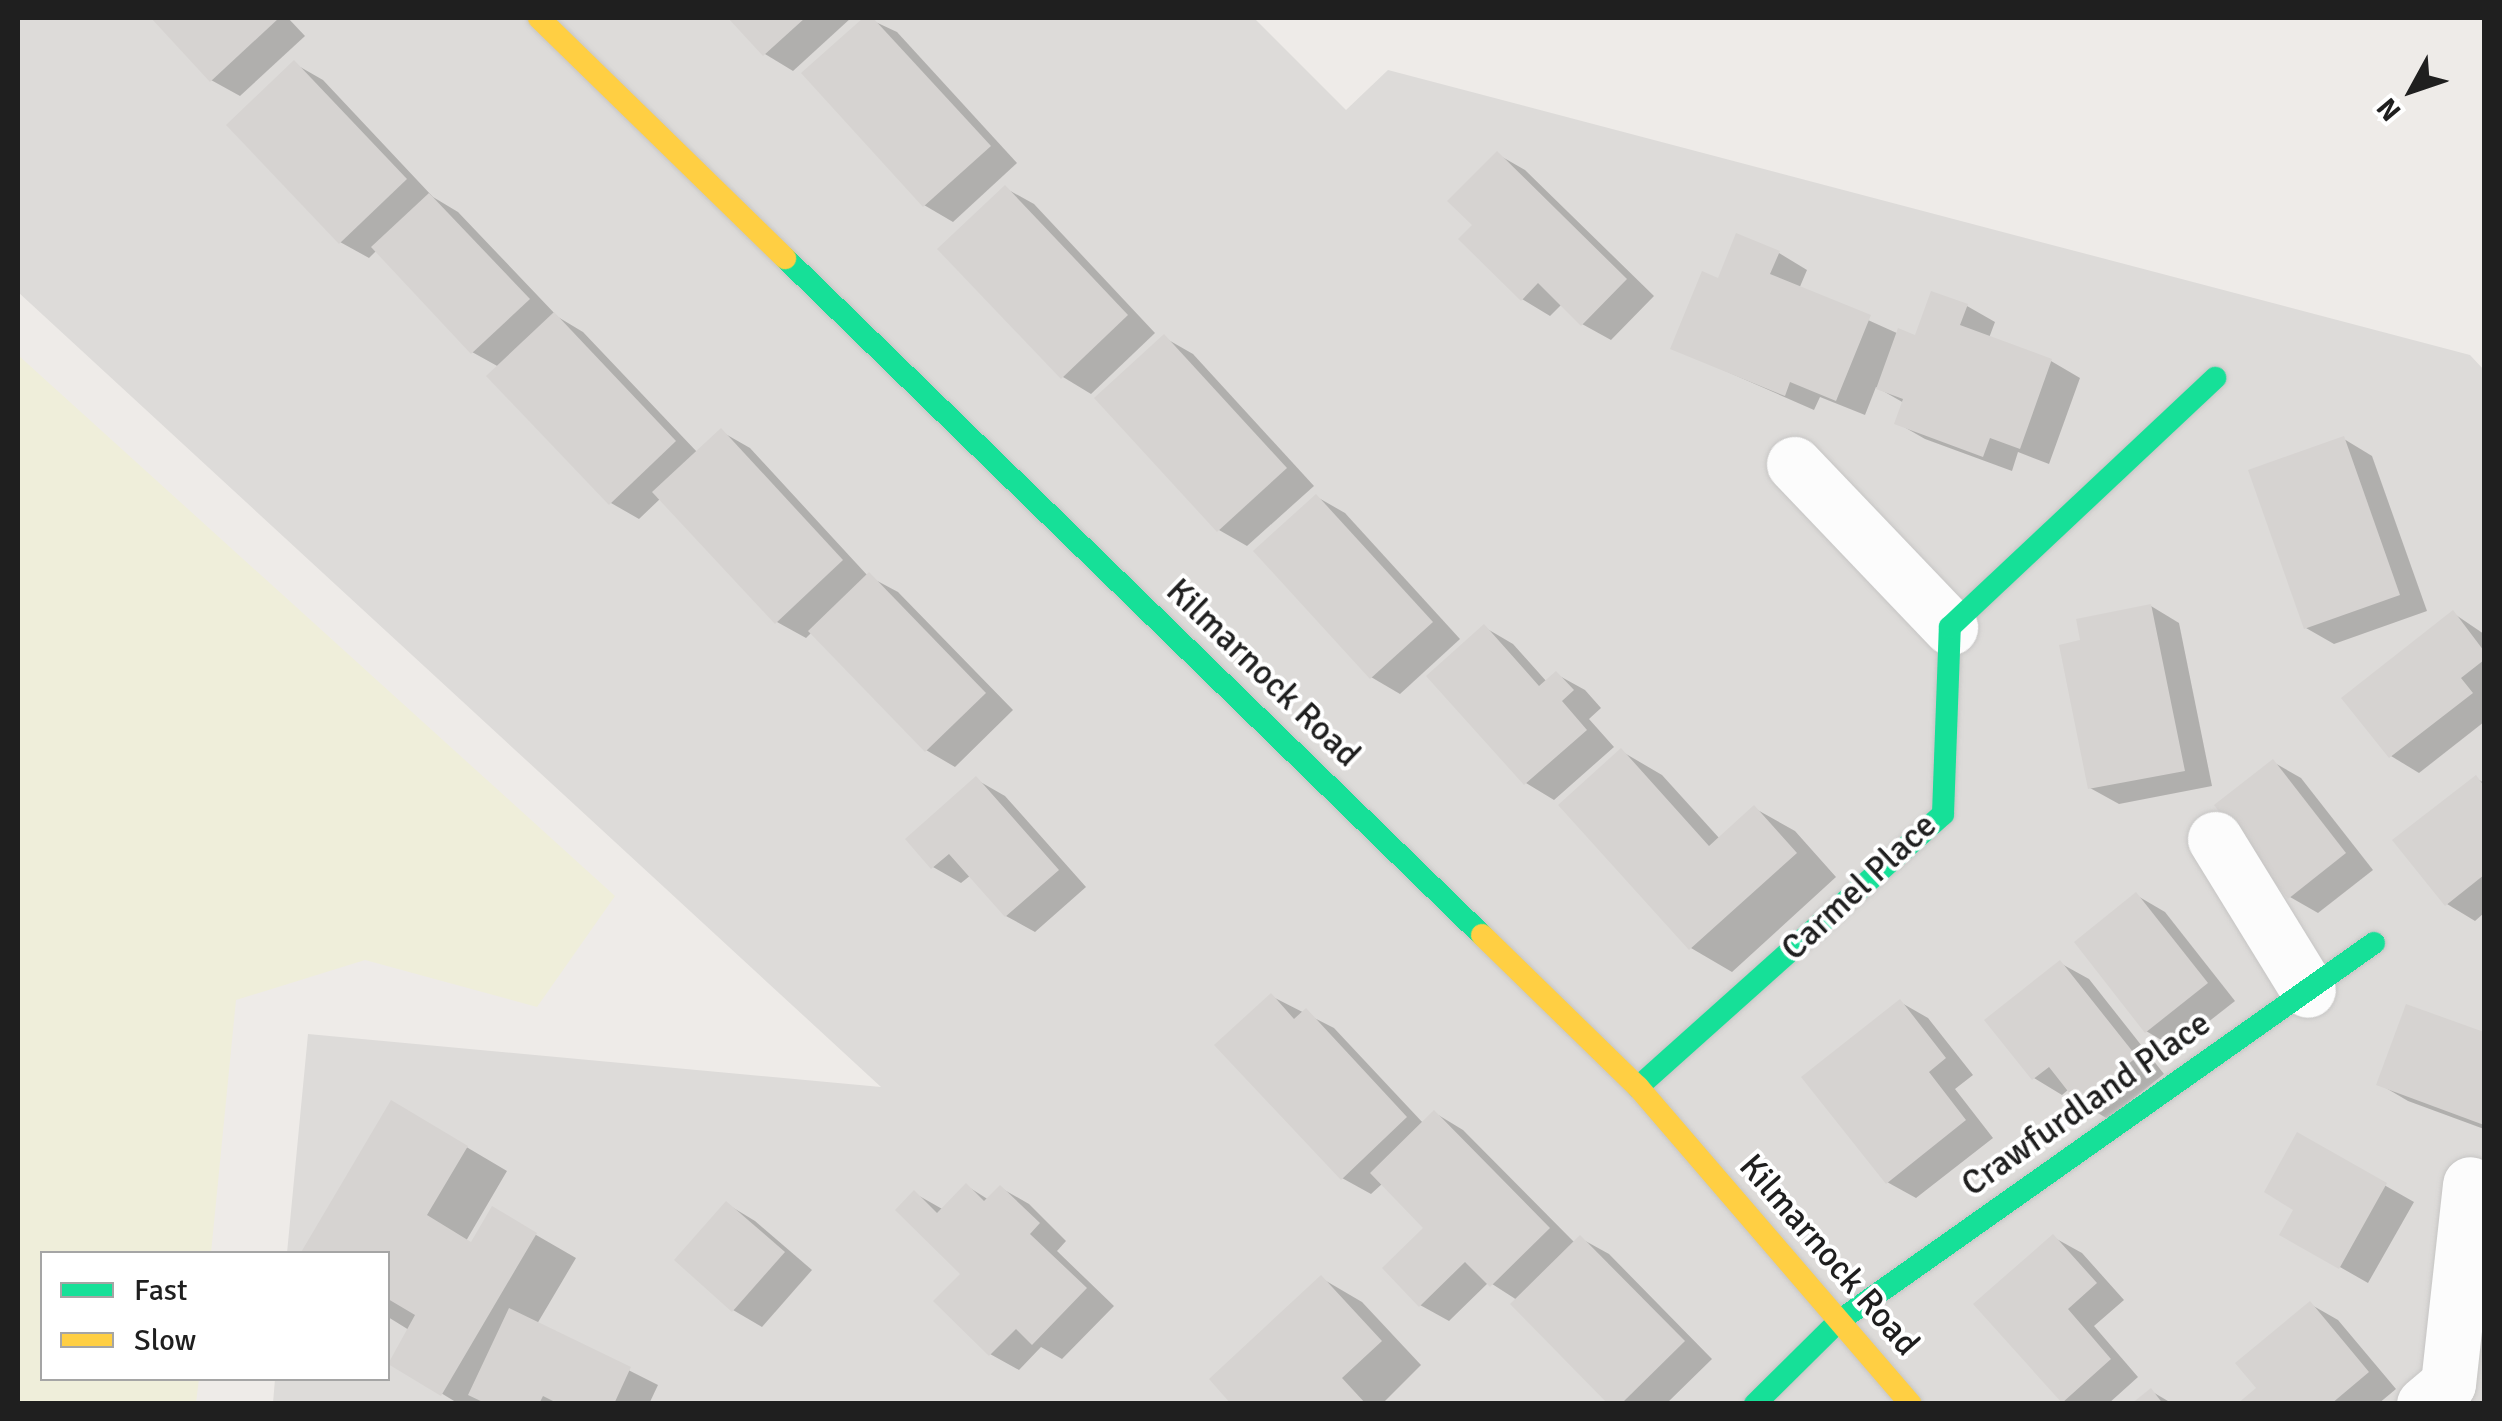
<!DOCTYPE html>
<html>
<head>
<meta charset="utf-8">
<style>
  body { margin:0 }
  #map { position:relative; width:2502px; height:1421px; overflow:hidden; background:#eeebe8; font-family:Signika,sans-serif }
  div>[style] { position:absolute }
  .residential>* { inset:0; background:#dddbd9 }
  .farmland>* { inset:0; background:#efeeda }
  .shadow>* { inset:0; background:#0003 }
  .building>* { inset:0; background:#d6d3d1 }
  .roads { filter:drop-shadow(0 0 2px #c6c5c4) drop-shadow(0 0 2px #c6c5c4) }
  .street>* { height:55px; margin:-27.5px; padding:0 27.5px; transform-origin:27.5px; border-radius:27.5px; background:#fcfcfc }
  .fast>* { height:22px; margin:-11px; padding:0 11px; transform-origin:11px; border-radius:11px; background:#16e098 }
  .slow>* { height:22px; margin:-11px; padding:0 11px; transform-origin:11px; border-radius:11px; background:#ffcf43 }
  span { translate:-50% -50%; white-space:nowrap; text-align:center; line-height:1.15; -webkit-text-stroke:8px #fff; paint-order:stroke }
  .street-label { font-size:35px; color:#1f1f1f }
  .frame { position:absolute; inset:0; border:20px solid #1f1f1f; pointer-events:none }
  .legend { position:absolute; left:40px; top:1251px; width:350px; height:130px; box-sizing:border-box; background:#fff; border:2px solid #a5a5a5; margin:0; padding:12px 18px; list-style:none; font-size:30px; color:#1f1f1f }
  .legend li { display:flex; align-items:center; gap:20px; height:50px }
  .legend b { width:50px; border:2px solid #a5a5a5 }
  .north { position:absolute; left:2362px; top:40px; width:100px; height:100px; -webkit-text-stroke:8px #fff; paint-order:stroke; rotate:230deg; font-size:28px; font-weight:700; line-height:40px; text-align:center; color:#1f1f1f }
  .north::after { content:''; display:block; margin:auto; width:35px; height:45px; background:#1f1f1f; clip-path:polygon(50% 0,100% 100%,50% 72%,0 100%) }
</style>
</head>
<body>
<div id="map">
  <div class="residential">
    <i style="clip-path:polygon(18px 18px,1254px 18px,1346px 110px,1388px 70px,2470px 355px,2484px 370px,2484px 1403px,273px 1403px,275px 1379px,388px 1378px,388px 1254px,287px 1253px,308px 1034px,881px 1087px,18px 292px)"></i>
  </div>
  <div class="farmland">
    <i style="clip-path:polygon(18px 355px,615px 896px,537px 1007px,365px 960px,236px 1000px,211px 1253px,42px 1254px,42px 1378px,199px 1379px,196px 1403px,18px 1403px)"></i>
  </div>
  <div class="shadow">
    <i style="clip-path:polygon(154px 18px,288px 18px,305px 36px,240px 96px,211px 80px)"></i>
    <i style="clip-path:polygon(732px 18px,851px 18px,793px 71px,765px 54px)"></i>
    <i style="clip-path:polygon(867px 18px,897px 32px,1017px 163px,953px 222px,924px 205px,805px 73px)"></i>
    <i style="clip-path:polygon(295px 64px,323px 80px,433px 197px,458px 212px,558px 317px,583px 332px,698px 453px,722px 432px,750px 448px,868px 576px,898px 592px,1013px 710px,955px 767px,926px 750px,812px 632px,806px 638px,777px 622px,661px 498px,639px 519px,611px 503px,499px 367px,472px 352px,377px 250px,369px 258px,340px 242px)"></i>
    <i style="clip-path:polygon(1497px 154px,1525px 170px,1654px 296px,1611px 340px,1582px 324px,1562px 304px,1550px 316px,1522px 299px,1476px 225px)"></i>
    <i style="clip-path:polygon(1005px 188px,1034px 204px,1155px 333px,1091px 394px,1063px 377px)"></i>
    <i style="clip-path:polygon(1779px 253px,1807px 270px,1799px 289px,1899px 334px,1917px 338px,1967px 306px,1995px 322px,1989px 338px,2051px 361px,2080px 378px,2049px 464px,2018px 452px,2012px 471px,1925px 439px,1897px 423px,1904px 403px,1876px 387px,1865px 415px,1820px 397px,1814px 410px,1673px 348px,1720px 281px)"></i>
    <i style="clip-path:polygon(1165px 338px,1193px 354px,1314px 486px,1247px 546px,1219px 530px)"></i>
    <i style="clip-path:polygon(2344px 439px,2372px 456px,2427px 611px,2334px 644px,2306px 628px)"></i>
    <i style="clip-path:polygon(1317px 497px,1345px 513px,1460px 639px,1400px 694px,1371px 677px)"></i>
    <i style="clip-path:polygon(2151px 606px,2179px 623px,2212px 786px,2119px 804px,2090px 788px,2083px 642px)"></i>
    <i style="clip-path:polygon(2453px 613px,2484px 634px,2484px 722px,2419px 773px,2391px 756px)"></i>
    <i style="clip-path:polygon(1484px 627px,1513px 644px,1547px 682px,1556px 674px,1585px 690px,1601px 708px,1589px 719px,1614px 747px,1554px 800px,1526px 783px)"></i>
    <i style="clip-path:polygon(1621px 751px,1662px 775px,1720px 839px,1754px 808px,1795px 831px,1836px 877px,1732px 972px,1691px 948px)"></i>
    <i style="clip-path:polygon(2273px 762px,2301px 778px,2373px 870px,2318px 913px,2290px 897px)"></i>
    <i style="clip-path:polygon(2476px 778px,2484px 783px,2484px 913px,2475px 921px,2447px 904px)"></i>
    <i style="clip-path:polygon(977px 780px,1005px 796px,1086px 887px,1035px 932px,1006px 916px,971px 875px,961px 883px,933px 867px)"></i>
    <i style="clip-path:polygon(2136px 895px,2165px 912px,2235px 1001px,2175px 1048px,2146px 1031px)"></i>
    <i style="clip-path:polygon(2060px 963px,2089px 979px,2164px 1074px,2108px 1119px,2079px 1102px,2069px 1089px,2062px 1095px,2034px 1078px)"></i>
    <i style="clip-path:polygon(1271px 996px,1334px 1028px,1424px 1124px,1435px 1113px,1463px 1130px,1575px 1243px,1580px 1238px,1609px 1254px,1712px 1359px,1666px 1404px,1612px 1404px,1517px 1300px,1489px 1282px,1449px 1321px,1420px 1305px,1427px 1228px,1383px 1183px,1371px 1194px,1342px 1178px)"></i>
    <i style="clip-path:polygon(1900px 1002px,1928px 1018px,1973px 1075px,1955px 1089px,1993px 1138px,1916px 1198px,1887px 1182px)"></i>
    <i style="clip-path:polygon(2407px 1007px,2484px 1035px,2484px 1129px,2408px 1101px,2379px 1084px)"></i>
    <i style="clip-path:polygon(392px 1103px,507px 1171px,466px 1241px,472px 1245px,493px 1210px,576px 1258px,537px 1324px,658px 1385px,649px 1404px,459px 1404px,390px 1362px,409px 1330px,388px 1317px)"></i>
    <i style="clip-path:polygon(2298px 1136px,2414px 1202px,2368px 1283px,2282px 1234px,2296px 1209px)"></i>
    <i style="clip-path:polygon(967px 1186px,989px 1200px,1001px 1188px,1029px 1204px,1066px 1241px,1057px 1251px,1114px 1306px,1062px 1359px,1041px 1347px,1019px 1370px,990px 1354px,963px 1274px,914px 1193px,944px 1210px)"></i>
    <i style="clip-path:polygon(727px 1204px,755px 1221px,812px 1270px,762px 1327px,733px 1310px)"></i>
    <i style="clip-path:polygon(2053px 1237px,2082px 1253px,2124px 1300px,2094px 1326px,2138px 1377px,2108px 1404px,2064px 1401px)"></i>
    <i style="clip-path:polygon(1321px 1278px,1362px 1302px,1421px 1365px,1382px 1404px,1235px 1404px)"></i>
    <i style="clip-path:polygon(2310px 1304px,2338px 1320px,2396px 1389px,2378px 1404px,2241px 1404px,2259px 1388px)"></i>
    <i style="clip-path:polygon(2151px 1391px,2173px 1404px,2135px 1404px)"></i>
  </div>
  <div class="building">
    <i style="clip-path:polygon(151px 18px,279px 18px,210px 82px)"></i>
    <i style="clip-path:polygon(728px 18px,805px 18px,763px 56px)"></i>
    <i style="clip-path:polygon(863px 18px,873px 18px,991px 146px,923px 207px,801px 73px)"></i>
    <i style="clip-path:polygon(294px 60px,407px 179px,339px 244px,226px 125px)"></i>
    <i style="clip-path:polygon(1497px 151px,1627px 279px,1581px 326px,1538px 283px,1521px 301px,1458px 239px,1472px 225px,1447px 201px)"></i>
    <i style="clip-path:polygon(1005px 185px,1128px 315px,1061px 379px,937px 249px)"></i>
    <i style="clip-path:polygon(429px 193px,530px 299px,471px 354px,371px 247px)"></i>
    <i style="clip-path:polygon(1736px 233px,1780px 251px,1770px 274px,1871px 315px,1836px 401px,1790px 382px,1785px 396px,1670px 349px,1702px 271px,1718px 278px)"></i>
    <i style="clip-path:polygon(1931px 291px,1968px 304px,1960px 325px,2052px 359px,2020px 449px,1990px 438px,1983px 457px,1894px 424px,1903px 399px,1876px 389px,1898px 328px,1915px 335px)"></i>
    <i style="clip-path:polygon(554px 312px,676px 441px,609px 505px,486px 376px)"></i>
    <i style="clip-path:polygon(1164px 334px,1287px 468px,1217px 532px,1094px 398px)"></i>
    <i style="clip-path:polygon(721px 428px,843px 560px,775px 624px,652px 492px)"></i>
    <i style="clip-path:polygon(2344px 436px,2400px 595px,2304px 629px,2248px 470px)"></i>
    <i style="clip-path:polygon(1316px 494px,1433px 622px,1370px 679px,1253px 551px)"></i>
    <i style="clip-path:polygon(869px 572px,986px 693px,925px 752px,808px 631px)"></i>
    <i style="clip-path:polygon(2151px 604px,2185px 771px,2088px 789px,2059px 645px,2080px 640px,2076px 619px)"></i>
    <i style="clip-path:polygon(2453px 610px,2484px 651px,2484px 660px,2461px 678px,2473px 693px,2389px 758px,2341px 698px)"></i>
    <i style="clip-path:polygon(1484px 624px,1539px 686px,1556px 671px,1574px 690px,1562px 701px,1587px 730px,1524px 785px,1426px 676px)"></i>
    <i style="clip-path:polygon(1621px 748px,1709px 846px,1754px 805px,1797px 853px,1689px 950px,1558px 805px)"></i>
    <i style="clip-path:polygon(2273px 759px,2346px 853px,2288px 899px,2214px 805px)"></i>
    <i style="clip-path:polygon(2476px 775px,2484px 786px,2484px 875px,2445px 906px,2392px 840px)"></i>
    <i style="clip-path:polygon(976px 776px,1059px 870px,1005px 917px,949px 854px,931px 869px,905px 839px)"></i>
    <i style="clip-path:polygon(2136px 892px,2208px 983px,2145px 1033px,2074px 942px)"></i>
    <i style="clip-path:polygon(2060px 960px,2137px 1057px,2078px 1104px,2049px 1067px,2032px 1080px,1984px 1020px)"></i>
    <i style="clip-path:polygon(1271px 993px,1294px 1019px,1306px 1008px,1407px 1117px,1341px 1180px,1214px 1045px)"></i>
    <i style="clip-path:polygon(1900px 999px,1946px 1058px,1929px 1072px,1966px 1120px,1886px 1184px,1801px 1077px)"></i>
    <i style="clip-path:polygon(2406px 1004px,2484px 1032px,2484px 1125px,2376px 1085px)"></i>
    <i style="clip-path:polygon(391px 1100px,468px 1146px,427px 1215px,471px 1242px,492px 1206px,537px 1233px,441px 1396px,388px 1364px,415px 1315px,388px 1299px,388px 1254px,300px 1254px)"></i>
    <i style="clip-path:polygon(1434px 1110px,1550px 1228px,1490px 1287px,1465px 1262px,1419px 1307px,1382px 1268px,1423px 1228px,1370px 1173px)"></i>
    <i style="clip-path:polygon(2297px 1132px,2387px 1183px,2339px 1269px,2279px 1235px,2293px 1210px,2264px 1192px)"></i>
    <i style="clip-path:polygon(966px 1183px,984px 1201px,1000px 1185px,1040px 1223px,1030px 1234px,1087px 1288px,1032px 1345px,1016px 1329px,989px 1356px,933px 1301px,960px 1274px,895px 1210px,914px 1190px,937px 1213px)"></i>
    <i style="clip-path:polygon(726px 1201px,785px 1252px,732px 1312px,674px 1260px)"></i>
    <i style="clip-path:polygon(2053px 1234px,2097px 1283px,2068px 1309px,2111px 1359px,2062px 1403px,1973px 1304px)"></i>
    <i style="clip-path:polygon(1580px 1235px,1685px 1341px,1621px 1404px,1608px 1404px,1510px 1304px)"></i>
    <i style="clip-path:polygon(1321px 1275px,1382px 1341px,1342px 1378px,1366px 1404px,1231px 1404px,1209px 1379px)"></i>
    <i style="clip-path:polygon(2310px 1301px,2369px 1372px,2331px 1404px,2237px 1404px,2256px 1388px,2235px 1363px)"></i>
    <i style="clip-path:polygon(509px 1308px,631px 1367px,614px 1404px,559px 1404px,543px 1396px,539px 1404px,487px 1404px,468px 1395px)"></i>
    <i style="clip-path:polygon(2151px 1388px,2163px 1404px,2131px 1404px)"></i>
  </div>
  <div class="roads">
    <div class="street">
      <i style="left:1794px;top:464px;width:226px;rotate:46.3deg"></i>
      <i style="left:2215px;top:839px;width:177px;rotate:58.4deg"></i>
      <i style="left:2424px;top:1404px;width:31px;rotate:-40deg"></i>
      <i style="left:2448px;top:1384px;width:201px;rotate:-83.7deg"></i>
    </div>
    <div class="fast">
      <i style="left:785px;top:258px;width:972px;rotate:44.17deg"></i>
      <i style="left:1638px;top:1087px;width:409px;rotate:-41.8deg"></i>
      <i style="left:1943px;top:814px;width:187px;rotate:-87.9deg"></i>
      <i style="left:1950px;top:627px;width:364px;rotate:-43.2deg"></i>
      <i style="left:1755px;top:1404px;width:118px;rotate:-44.7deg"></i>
      <i style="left:1839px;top:1321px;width:655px;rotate:-35.24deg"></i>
    </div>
    <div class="slow">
      <i style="left:539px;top:18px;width:344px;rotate:44.3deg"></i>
      <i style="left:1482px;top:935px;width:218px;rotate:44.3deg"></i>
      <i style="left:1638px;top:1087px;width:418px;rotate:49.3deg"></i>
    </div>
  </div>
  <div class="street-label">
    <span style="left:1263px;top:673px;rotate:44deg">Kilmarnock Road</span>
    <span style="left:1859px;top:887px;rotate:-43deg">Carmel Place</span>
    <span style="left:2086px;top:1104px;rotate:-35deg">Crawfurdland Place</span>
    <span style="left:1829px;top:1255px;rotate:49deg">Kilmarnock Road</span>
  </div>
  <div class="frame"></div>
  <ul class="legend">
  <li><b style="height:12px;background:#16e098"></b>Fast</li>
  <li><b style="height:12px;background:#ffcf43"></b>Slow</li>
  </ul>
  <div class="north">N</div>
</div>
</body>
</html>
